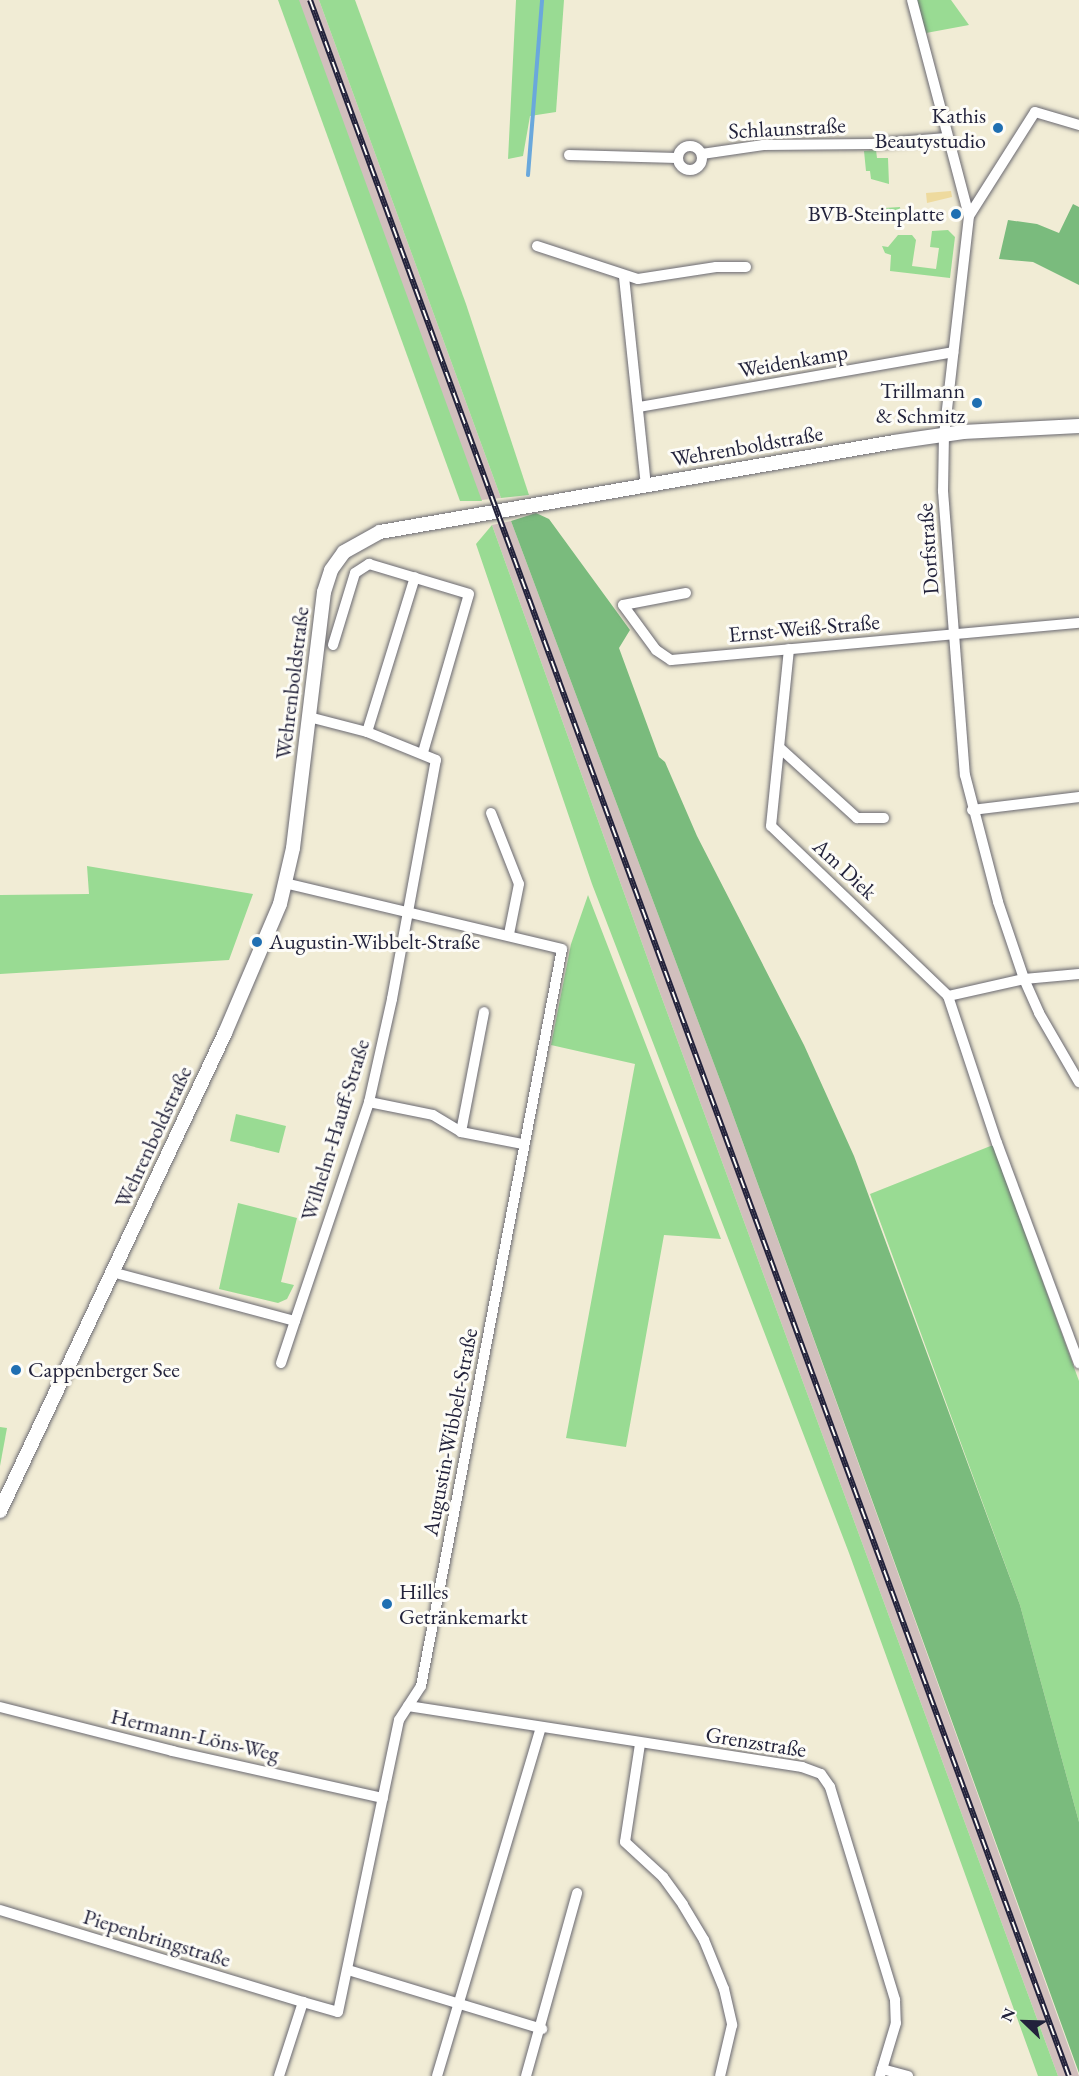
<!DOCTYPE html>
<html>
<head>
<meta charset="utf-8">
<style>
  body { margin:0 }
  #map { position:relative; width:1079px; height:2076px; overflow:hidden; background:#f1ecd5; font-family:"EB Garamond",serif }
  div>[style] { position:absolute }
  .industrial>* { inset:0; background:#d1bfbd }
  .green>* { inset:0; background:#99db93 }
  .forest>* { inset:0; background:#7abb7d }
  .sand>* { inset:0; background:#eeda9e }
  .stream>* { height:4px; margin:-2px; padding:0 2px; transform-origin:2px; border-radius:2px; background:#6aa8dc }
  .roads { filter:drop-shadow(0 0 2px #6a6971) drop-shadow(0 0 2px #6a6971) }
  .minor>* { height:10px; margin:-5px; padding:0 5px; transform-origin:5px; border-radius:5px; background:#fff }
  .minor>.ring { margin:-5px; padding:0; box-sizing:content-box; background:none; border:10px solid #fff; border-radius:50% }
  .tertiary>* { height:14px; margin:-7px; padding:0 7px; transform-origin:7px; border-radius:7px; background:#fff }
  .rail>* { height:6px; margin-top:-3px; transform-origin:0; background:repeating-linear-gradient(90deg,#fdfcf7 0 11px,#22223b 0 22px); box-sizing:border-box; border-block:2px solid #22223b }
  .dots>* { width:16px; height:16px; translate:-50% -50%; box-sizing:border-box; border:3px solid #fdfcf7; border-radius:50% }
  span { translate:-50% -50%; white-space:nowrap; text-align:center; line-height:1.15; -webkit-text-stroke:6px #fdfcf7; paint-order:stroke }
  .poi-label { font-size:22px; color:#22223b }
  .right { translate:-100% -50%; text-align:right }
  .left { translate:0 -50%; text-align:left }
  .street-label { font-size:22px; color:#22223b }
  .north { position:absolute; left:995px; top:1992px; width:60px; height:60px; -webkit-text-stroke:4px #fdfcf7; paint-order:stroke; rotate:293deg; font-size:16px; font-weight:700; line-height:24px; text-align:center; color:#22223b }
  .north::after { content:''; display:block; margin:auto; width:21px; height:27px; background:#22223b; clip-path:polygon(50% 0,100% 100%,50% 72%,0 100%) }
</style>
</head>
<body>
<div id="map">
  <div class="industrial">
    <i style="clip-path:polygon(296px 0,319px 0,501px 498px,471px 501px)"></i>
    <i style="clip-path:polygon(511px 521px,729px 1104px,1079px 2076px,1058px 2076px,656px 982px,492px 525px)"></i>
  </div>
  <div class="green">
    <i style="clip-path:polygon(278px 0,299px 0,482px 501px,460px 501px)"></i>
    <i style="clip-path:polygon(319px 0,355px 0,466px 304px,529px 495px,501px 498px)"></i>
    <i style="clip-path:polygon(516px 0,564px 0,556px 112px,530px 116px,523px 156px,508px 159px)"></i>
    <i style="clip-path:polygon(917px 0,951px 0,969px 25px,926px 33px)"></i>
    <i style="clip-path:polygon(876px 150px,877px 158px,888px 158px,889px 184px,871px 179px,870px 171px,866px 171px,864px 151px)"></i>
    <i style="clip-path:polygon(900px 207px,902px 223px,893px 224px,892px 216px,884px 217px,884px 208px)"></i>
    <i style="clip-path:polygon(948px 230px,955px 237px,950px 278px,890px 271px,891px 255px,885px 253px,882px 246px,888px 247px,898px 235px,912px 235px,916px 240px,912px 266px,936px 269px,939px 248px,930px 247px,932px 231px)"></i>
    <i style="clip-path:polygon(492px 525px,656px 982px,1058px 2076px,1038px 2076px,849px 1553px,592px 884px,476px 544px)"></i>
    <i style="clip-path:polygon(87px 866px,253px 894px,229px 960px,0 974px,0 895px,89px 894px)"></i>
    <i style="clip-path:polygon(588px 895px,721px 1239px,664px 1235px,626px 1447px,566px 1438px,635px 1064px,551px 1045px,571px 944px)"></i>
    <i style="clip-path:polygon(236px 1114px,286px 1126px,279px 1153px,230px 1141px)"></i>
    <i style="clip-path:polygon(993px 1145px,1079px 1381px,1079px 1822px,1020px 1605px,870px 1194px)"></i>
    <i style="clip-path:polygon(238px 1203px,297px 1218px,281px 1282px,294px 1285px,287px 1299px,278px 1303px,219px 1289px)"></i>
    <i style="clip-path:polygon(0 1427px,7px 1428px,0 1466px)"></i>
  </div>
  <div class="forest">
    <i style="clip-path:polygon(1073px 204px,1079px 207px,1079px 285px,1033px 262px,999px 259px,1008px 220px,1037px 224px,1059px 233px)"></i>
    <i style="clip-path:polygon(536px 513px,549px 519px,630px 630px,619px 648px,659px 757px,665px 762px,697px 836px,804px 1045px,854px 1156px,1020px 1605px,1079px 1822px,1079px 2073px,729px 1104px,511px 521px)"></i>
  </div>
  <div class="sand">
    <i style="clip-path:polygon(951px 191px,952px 197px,927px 203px,926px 193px)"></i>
  </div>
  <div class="stream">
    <i style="left:528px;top:175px;width:176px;rotate:-85.4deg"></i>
  </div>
  <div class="roads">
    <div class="minor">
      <i style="left:912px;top:0;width:223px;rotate:75.2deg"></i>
      <i style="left:969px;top:216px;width:219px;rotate:96.5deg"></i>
      <i style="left:944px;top:434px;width:57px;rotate:91deg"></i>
      <i style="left:943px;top:491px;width:285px;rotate:85.6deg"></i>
      <i style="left:965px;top:775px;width:131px;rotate:75.4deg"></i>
      <i style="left:998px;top:902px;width:81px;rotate:71.3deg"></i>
      <i style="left:1024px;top:979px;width:37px;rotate:66deg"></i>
      <i style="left:1039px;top:1013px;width:80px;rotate:59.9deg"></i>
      <i class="ring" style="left:678px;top:146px;width:14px;height:14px"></i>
      <i style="left:702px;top:154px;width:62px;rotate:-8.4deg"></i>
      <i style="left:763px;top:145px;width:109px;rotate:-0.5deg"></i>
      <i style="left:872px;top:144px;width:75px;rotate:-4.6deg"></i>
      <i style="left:569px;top:155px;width:108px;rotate:1.6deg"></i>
      <i style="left:969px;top:216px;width:123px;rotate:-57.6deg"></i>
      <i style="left:1035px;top:112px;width:46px;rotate:16.5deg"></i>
      <i style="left:537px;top:246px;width:106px;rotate:18.1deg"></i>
      <i style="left:638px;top:279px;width:79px;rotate:-8.7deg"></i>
      <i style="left:716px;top:267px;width:30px"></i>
      <i style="left:624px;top:277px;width:209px;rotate:84deg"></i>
      <i style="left:639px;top:407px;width:319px;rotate:-9.9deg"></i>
      <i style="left:686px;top:593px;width:64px;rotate:169.2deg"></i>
      <i style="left:623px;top:605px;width:56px;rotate:53.7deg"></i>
      <i style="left:656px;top:650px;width:18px;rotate:34deg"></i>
      <i style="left:671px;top:660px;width:410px;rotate:-5.2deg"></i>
      <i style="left:333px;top:645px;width:75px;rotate:-73deg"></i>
      <i style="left:355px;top:573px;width:17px;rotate:-33deg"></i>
      <i style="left:369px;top:564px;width:104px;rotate:16.7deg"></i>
      <i style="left:469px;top:594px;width:165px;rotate:106.2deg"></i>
      <i style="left:789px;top:649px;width:178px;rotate:95.8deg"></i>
      <i style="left:771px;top:826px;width:245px;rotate:43.8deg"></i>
      <i style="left:367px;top:732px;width:162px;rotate:-72.8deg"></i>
      <i style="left:781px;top:749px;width:103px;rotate:42.2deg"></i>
      <i style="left:857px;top:818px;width:27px"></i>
      <i style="left:972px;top:810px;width:108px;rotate:-6.9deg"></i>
      <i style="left:491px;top:813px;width:76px;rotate:68.5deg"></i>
      <i style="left:519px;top:884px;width:51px;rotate:101.3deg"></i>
      <i style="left:1079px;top:974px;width:55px;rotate:174.8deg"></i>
      <i style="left:1024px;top:979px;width:78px;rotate:167.4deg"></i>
      <i style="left:948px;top:996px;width:155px;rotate:71.6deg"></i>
      <i style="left:997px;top:1143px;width:235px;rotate:69.6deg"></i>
      <i style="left:369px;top:1102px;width:65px;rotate:11.5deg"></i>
      <i style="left:433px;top:1115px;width:33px;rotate:31deg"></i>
      <i style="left:461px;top:1132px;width:62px;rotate:11.1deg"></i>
      <i style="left:461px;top:1132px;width:122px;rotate:-79.1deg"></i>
      <i style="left:112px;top:1272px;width:189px;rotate:15deg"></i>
      <i style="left:295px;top:1321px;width:231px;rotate:-71.3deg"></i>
      <i style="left:369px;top:1102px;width:106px;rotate:-77.4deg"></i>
      <i style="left:392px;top:999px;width:243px;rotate:-79.6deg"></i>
      <i style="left:436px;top:760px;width:74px;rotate:-157.9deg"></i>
      <i style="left:367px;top:732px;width:60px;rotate:-165.5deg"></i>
      <i style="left:281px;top:1363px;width:44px;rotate:-71.6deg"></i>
      <i style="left:408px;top:1706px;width:399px;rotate:8.8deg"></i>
      <i style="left:802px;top:1767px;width:20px;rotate:20deg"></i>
      <i style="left:821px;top:1774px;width:16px;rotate:55deg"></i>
      <i style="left:830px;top:1787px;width:223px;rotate:73deg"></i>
      <i style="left:895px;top:2000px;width:23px;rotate:88deg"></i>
      <i style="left:896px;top:2023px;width:55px;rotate:106.8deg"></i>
      <i style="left:0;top:1707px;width:178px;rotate:14.3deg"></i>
      <i style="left:172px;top:1751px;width:216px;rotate:12.6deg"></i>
      <i style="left:640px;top:1744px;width:99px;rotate:98.7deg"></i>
      <i style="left:625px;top:1842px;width:52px;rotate:42.6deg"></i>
      <i style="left:663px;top:1877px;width:34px;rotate:54deg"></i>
      <i style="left:683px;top:1905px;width:41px;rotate:59deg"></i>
      <i style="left:704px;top:1940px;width:53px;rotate:67.8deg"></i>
      <i style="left:724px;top:1989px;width:37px;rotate:77deg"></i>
      <i style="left:732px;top:2025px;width:52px;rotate:103.2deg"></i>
      <i style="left:0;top:1910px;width:317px;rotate:16.9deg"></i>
      <i style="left:348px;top:1970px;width:203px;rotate:16.9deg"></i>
      <i style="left:882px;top:2069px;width:27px;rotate:15deg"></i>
      <i style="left:279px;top:2076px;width:78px;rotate:-72deg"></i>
      <i style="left:303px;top:2002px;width:36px;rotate:16deg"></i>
      <i style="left:338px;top:2012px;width:298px;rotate:-78.2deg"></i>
      <i style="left:399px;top:1720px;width:40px;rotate:-57.1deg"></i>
      <i style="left:421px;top:1686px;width:750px;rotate:-79.17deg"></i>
      <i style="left:562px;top:949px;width:284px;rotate:-166.6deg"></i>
      <i style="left:437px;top:2076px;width:363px;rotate:-73.4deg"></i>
      <i style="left:526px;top:2076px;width:190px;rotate:-74.4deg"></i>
    </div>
    <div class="tertiary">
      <i style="left:0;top:1511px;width:528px;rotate:-64.79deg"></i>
      <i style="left:225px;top:1033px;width:140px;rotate:-66.9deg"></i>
      <i style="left:280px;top:904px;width:57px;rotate:-76.9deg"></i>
      <i style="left:293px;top:848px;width:258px;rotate:-83.1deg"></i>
      <i style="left:324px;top:592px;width:23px;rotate:-72deg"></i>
      <i style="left:331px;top:570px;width:22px;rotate:-54deg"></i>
      <i style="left:344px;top:552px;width:41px;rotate:-29.1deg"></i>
      <i style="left:380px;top:532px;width:522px;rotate:-9.93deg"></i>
      <i style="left:894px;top:442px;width:70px;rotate:-8.2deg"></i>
      <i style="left:963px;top:432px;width:116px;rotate:-3deg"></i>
    </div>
  </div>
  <div class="rail">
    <i style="left:310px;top:0;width:2210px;rotate:69.92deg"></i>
  </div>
  <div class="dots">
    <i style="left:998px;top:128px;background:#1f6fb2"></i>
    <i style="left:956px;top:214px;background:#1f6fb2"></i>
    <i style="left:977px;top:403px;background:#1f6fb2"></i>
    <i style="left:257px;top:942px;background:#1f6fb2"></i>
    <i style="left:16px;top:1370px;background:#1f6fb2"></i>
    <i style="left:387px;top:1604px;background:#1f6fb2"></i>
  </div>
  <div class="poi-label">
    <span class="right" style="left:986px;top:128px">Kathis<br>Beautystudio</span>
    <span class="right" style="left:944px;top:214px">BVB-Steinplatte</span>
    <span class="right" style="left:965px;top:403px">Trillmann<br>&amp; Schmitz</span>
    <span class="left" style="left:269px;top:942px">Augustin-Wibbelt-Straße</span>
    <span class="left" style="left:28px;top:1370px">Cappenberger See</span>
    <span class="left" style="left:399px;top:1604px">Hilles<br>Getränkemarkt</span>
  </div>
  <div class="street-label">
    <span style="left:787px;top:128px;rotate:-3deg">Schlaunstraße</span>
    <span style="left:793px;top:361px;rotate:-10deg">Weidenkamp</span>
    <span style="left:747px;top:446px;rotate:-10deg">Wehrenboldstraße</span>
    <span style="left:928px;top:549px;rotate:-94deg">Dorfstraße</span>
    <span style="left:804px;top:628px;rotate:-5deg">Ernst-Weiß-Straße</span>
    <span style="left:292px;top:683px;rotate:-83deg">Wehrenboldstraße</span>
    <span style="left:845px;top:869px;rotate:43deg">Am Diek</span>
    <span style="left:335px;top:1130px;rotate:-73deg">Wilhelm-Hauff-Straße</span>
    <span style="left:153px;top:1137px;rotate:-65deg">Wehrenboldstraße</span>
    <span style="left:450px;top:1432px;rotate:-79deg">Augustin-Wibbelt-Straße</span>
    <span style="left:195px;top:1735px;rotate:13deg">Hermann-Löns-Weg</span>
    <span style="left:756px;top:1742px;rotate:9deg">Grenzstraße</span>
    <span style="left:157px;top:1938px;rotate:17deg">Piepenbringstraße</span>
  </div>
  <div class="north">N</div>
</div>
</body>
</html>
